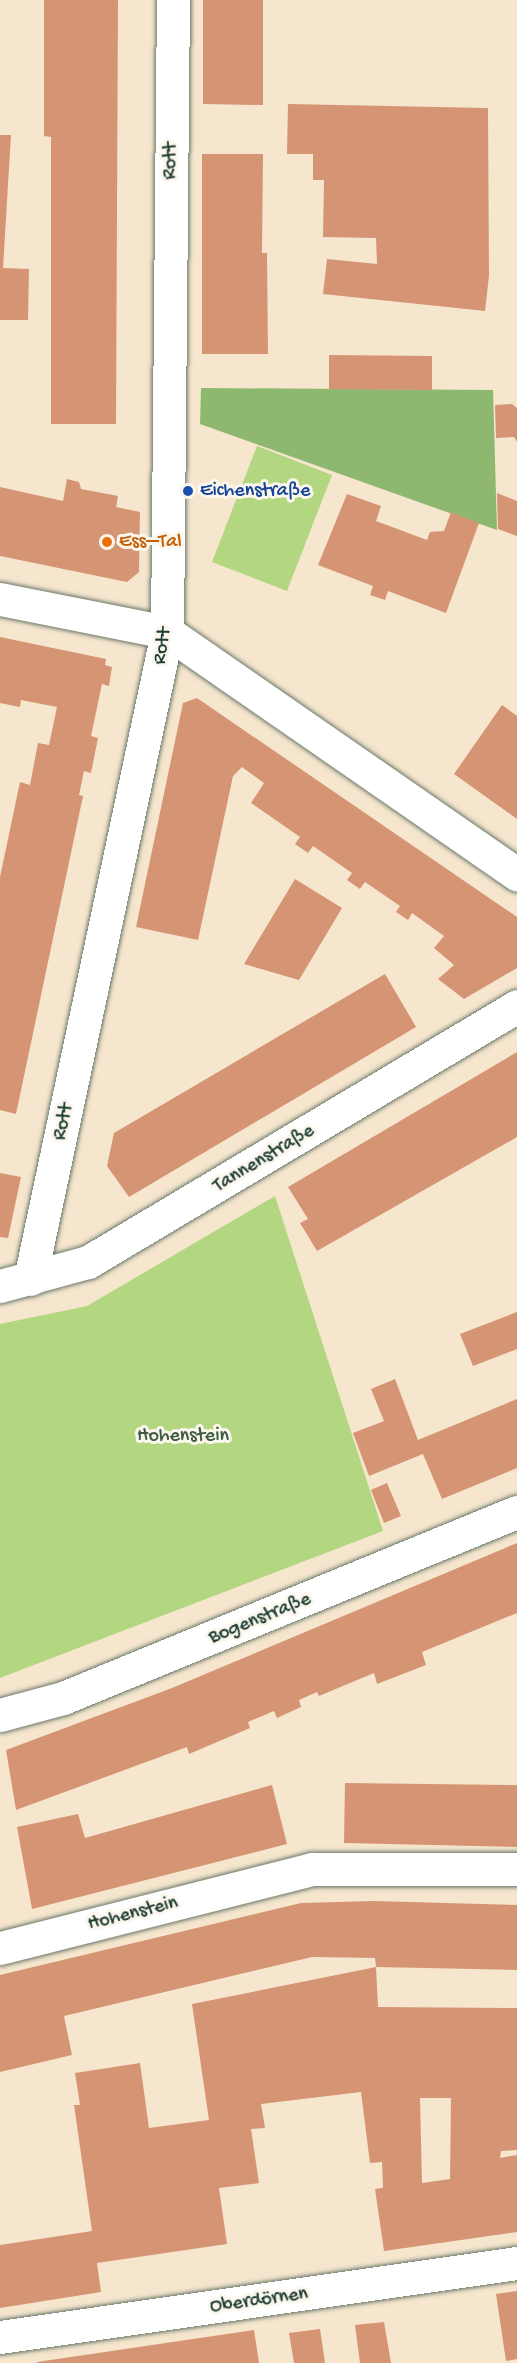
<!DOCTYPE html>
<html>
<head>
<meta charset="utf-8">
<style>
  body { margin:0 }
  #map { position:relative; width:517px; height:2363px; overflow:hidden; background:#f6e6ce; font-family:"Gochi Hand",sans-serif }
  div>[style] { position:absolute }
  .green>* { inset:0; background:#b3d781 }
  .forest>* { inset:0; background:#8eb86f }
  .building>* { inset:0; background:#d59574 }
  .roads { filter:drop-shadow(0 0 2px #6a786a) drop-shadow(0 0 2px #6a786a) }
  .minor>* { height:33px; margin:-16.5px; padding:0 16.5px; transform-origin:16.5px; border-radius:16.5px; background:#fff }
  .dots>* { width:16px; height:16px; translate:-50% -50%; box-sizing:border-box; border:3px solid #fbf7ec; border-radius:50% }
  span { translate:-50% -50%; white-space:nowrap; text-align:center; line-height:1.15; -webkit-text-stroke:6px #fbf7ec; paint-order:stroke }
  .street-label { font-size:20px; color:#1f3d34 }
  .transit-label { font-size:20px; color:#164399 }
  .left { translate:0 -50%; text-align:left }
  .food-label { font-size:20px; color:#c56008 }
  .park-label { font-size:20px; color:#3d5c43 }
</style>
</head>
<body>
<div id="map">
  <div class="green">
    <i style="clip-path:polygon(257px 446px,332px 475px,287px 591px,212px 562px)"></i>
    <i style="clip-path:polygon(275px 1196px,383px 1531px,0 1678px,0 1324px,87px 1306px)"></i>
  </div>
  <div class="forest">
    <i style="clip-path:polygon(201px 388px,493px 390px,497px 530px,200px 424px)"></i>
  </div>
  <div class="building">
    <i style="clip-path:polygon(44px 0,118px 0,116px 424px,51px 424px,51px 137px,44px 136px)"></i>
    <i style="clip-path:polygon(203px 0,263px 0,263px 105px,203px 104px)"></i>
    <i style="clip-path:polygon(288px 104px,488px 108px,489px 276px,485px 311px,323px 294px,327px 259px,377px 264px,376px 238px,323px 237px,324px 180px,313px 180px,313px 154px,287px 154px)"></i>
    <i style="clip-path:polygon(0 135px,11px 135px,3px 268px,29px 269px,28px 320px,0 320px)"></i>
    <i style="clip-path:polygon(202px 154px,263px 154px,262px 253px,267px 253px,268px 354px,202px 354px)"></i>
    <i style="clip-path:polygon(329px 355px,432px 356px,432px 390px,329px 389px)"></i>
    <i style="clip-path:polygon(512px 404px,517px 408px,517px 442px,514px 437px,496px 438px,495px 405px)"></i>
    <i style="clip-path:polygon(67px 479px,79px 482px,81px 489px,118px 496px,116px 507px,140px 512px,139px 572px,127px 582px,0 556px,0 487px,63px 501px)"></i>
    <i style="clip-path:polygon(497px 493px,517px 501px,517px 536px,498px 529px)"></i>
    <i style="clip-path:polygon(347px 494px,381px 506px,376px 521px,427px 540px,430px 532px,444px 531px,451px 512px,479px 523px,446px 613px,388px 591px,385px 600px,370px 595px,373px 586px,318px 565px)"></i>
    <i style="clip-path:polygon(0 637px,106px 659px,105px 665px,112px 667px,109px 686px,102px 684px,91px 736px,98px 738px,91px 773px,84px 771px,79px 795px,83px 796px,16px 1114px,0 1110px,0 877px,20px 782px,30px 785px,38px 743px,49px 745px,57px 707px,21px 700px,20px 707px,0 703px)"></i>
    <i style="clip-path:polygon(197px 698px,517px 917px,517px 968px,464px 999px,438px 979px,454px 965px,434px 948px,444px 936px,412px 913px,408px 920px,396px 912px,400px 906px,365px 882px,360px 889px,347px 880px,352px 873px,313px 846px,308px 853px,295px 844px,300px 837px,251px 803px,264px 783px,242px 767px,233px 776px,198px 940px,136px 927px,183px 703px)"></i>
    <i style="clip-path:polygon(502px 705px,517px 716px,517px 819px,454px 774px)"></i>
    <i style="clip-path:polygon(295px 879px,342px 908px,299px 980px,244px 964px)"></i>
    <i style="clip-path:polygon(385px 974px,416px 1027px,129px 1197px,107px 1166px,114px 1133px)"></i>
    <i style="clip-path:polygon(517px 1052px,517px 1137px,317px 1251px,300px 1223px,308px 1219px,288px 1187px)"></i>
    <i style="clip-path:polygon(0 1173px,21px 1177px,8px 1238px,0 1237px)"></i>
    <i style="clip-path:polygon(517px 1312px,517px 1349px,473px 1366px,460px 1334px)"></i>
    <i style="clip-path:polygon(395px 1379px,418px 1440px,517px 1399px,517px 1468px,442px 1499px,423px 1454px,369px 1476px,353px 1433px,384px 1421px,371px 1389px)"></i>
    <i style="clip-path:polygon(387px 1483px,401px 1516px,384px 1523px,371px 1490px)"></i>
    <i style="clip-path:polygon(517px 1543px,517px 1613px,422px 1652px,426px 1665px,377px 1684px,374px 1673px,319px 1696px,317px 1692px,299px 1700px,301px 1707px,277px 1718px,274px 1711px,248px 1722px,250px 1728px,189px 1754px,187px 1747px,16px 1810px,6px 1750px,172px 1688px)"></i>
    <i style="clip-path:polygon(345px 1783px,517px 1785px,517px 1847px,344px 1843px)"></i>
    <i style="clip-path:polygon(272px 1785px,287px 1844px,32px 1909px,17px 1827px,78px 1814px,85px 1838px)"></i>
    <i style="clip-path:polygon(373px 1901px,517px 1905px,517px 1970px,376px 1967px,375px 1958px,312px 1957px,64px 2016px,72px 2055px,0 2072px,0 1975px,301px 1903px)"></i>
    <i style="clip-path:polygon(evenodd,376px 1967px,378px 2007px,517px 2008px,517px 2150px,501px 2151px,500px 2158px,517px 2155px,517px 2232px,384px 2251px,375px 2189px,383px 2188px,382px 2162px,370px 2163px,361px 2092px,261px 2104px,265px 2128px,251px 2129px,259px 2183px,219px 2188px,227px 2244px,97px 2263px,101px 2292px,0 2308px,0 2245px,92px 2231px,74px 2105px,80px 2105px,75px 2073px,140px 2063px,149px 2128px,209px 2120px,192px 2004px,376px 1967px,420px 2098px,451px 2098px,450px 2179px,422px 2183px,420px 2098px)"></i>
    <i style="clip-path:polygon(517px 2291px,517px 2359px,506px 2361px,496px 2294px)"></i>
    <i style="clip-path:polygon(384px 2322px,391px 2363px,360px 2363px,355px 2325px)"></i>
    <i style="clip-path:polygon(320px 2329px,325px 2363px,294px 2363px,289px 2333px)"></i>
    <i style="clip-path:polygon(254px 2330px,259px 2363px,37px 2363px,37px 2362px)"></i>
  </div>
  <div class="roads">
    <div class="minor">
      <i style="left:0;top:599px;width:170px;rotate:11.2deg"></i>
      <i style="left:167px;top:632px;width:426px;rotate:34.7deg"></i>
      <i style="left:30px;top:1279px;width:661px;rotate:-78.04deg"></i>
      <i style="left:167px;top:632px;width:632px;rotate:-89.46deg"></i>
      <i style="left:0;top:1286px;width:91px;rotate:-15.3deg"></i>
      <i style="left:88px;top:1262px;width:500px;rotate:-30.8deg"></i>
      <i style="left:0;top:1715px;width:65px;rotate:-15.1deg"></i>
      <i style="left:63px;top:1698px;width:491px;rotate:-22.3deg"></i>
      <i style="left:0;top:1948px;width:322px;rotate:-14.2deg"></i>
      <i style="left:312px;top:1869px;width:205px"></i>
      <i style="left:0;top:2337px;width:522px;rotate:-8.15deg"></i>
    </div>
  </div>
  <div class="dots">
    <i style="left:188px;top:491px;background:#1a4fb4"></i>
    <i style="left:107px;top:542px;background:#e8710a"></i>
  </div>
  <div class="street-label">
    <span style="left:171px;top:161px;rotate:-89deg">Rott</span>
    <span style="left:163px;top:646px;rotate:-81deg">Rott</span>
    <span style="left:64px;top:1122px;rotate:-78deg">Rott</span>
    <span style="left:264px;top:1159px;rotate:-31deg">Tannenstraße</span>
    <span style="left:260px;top:1619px;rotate:-22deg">Bogenstraße</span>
    <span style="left:133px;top:1914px;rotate:-14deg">Hohenstein</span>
    <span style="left:259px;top:2301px;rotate:-8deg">Oberdörnen</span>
  </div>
  <div class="transit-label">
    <span class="left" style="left:200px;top:491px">Eichenstraße</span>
  </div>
  <div class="food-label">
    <span class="left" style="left:119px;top:542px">Ess–Tal</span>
  </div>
  <div class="park-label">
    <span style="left:183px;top:1436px">Hohenstein</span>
  </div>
</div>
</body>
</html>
